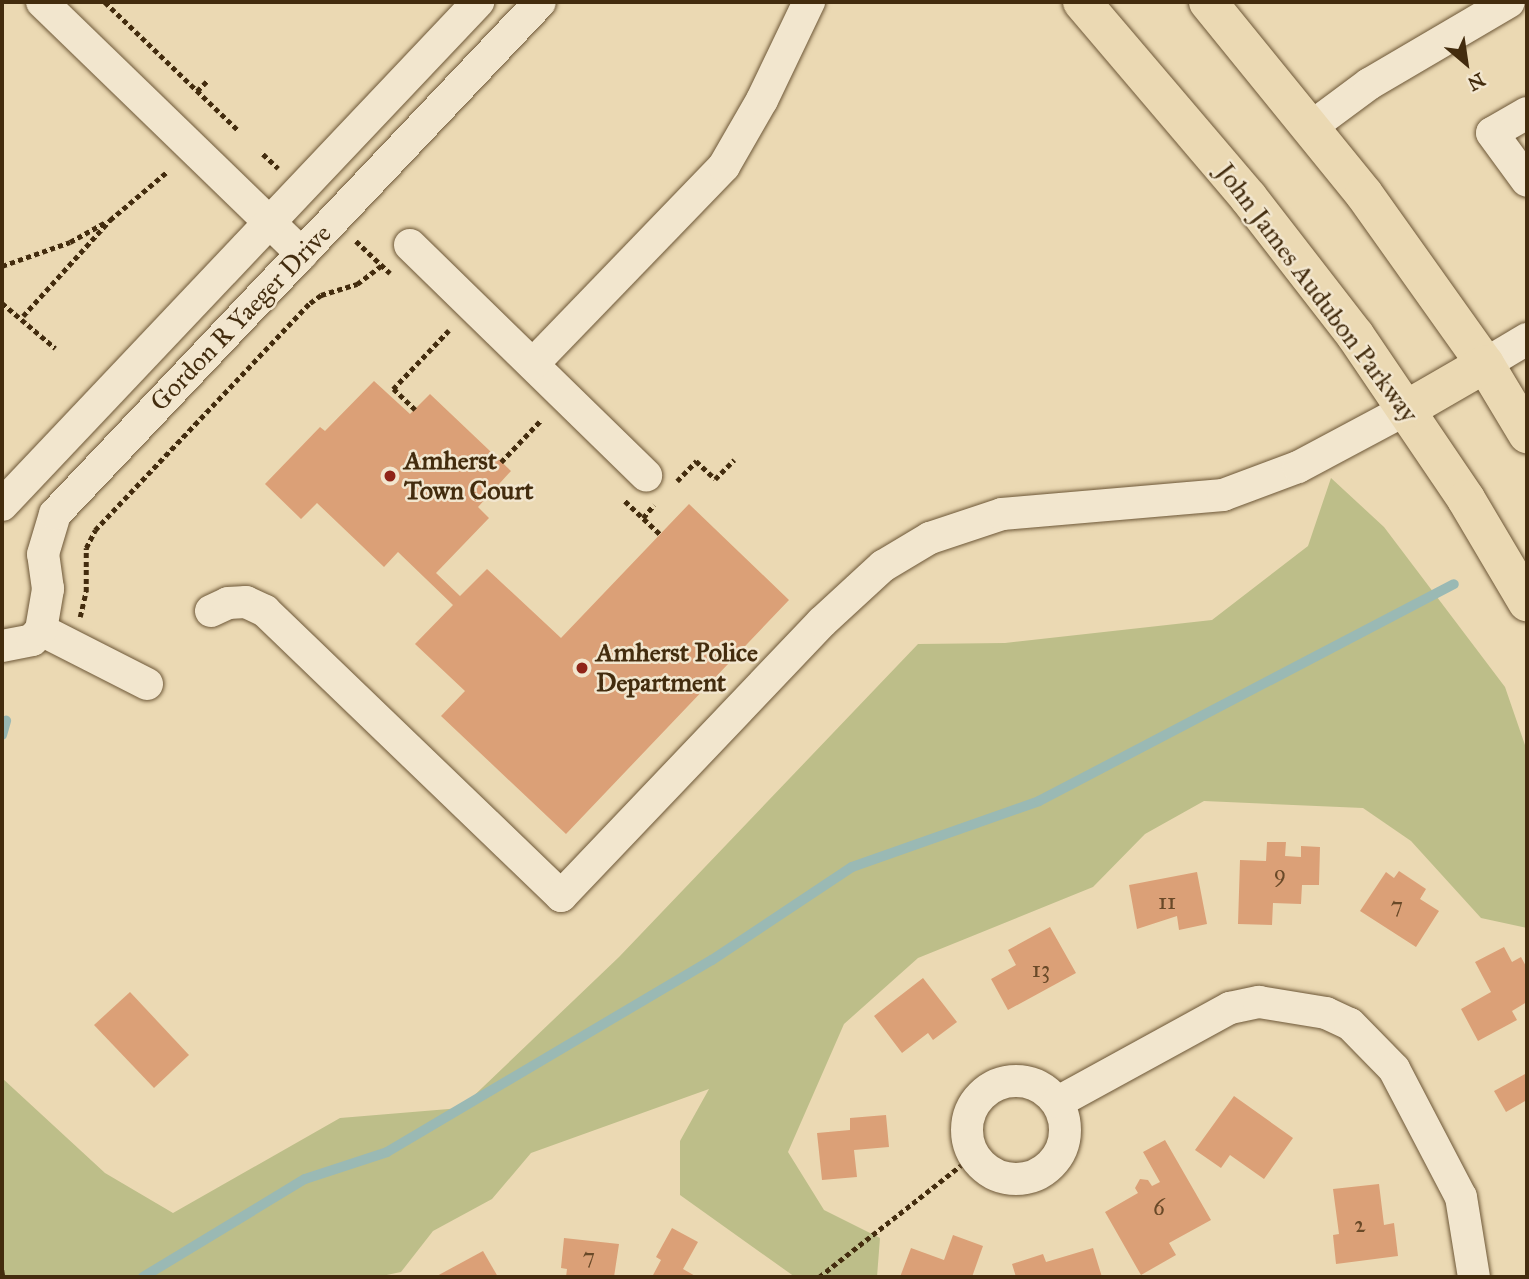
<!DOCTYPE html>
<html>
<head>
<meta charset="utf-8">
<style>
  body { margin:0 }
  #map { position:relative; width:1529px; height:1279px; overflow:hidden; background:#ebd9b3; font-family:"IM FELL Great Primer",serif }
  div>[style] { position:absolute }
  .green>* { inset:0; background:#bdbe89 }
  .stream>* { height:10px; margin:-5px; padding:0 5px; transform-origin:5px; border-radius:5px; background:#9ab9b4 }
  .building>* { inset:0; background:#dba077 }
  .path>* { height:4.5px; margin-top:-2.25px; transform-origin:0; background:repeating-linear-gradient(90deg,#432c0e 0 5px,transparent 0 8.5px) }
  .roads { filter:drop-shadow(0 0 2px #6d5737) drop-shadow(0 0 2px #6d5737) }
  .minor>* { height:32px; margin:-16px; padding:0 16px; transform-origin:16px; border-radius:16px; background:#f2e6ce }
  .minor>.ring { margin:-16px; padding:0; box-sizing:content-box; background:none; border:32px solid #f2e6ce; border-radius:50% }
  .major>* { height:38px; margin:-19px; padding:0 19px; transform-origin:19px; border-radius:19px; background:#ebd9b3 }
  .dots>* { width:19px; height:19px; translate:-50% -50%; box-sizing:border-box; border:4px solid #f2e6ce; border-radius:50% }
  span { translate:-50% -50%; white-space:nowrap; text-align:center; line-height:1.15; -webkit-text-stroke:5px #f2e6ce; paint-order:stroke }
  .number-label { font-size:23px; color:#694928 }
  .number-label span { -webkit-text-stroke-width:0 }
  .street-label { font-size:26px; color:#432c0e }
  .poi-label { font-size:26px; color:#432c0e; font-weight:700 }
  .left { translate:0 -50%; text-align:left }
  .frame { position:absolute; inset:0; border:4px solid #432c0e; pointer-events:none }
  .north { position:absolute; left:1431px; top:28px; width:70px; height:70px; -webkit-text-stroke:5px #f2e6ce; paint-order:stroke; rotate:151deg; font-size:19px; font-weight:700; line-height:28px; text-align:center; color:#432c0e }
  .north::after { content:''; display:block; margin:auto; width:24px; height:32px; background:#432c0e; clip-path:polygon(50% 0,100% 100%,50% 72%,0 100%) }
</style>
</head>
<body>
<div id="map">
  <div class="green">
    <i style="clip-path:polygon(1331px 478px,1384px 527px,1505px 687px,1527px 751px,1527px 928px,1481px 918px,1411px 841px,1363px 808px,1204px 801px,1145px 834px,1093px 887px,918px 958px,844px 1024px,788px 1152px,824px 1210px,880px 1238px,877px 1277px,795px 1277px,680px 1195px,680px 1141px,709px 1089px,531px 1153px,492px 1199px,433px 1231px,401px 1272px,377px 1277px,2px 1277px,2px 1078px,105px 1173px,173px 1213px,340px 1118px,461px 1108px,619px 957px,918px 644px,1005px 643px,1212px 620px,1308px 546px)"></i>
  </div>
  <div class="stream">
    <i style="left:2px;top:735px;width:15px;rotate:-74deg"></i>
    <i style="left:143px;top:1277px;width:189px;rotate:-31.2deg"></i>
    <i style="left:305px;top:1179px;width:86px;rotate:-18.2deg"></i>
    <i style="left:387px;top:1152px;width:377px;rotate:-30.6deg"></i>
    <i style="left:712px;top:960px;width:168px;rotate:-33.6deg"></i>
    <i style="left:852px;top:867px;width:198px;rotate:-19.4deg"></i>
    <i style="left:1039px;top:801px;width:468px;rotate:-27.6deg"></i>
  </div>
  <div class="building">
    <i style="clip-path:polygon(374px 381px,410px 414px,430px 394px,511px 471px,478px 507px,489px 518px,436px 573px,460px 596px,487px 569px,561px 638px,689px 504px,789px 600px,566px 834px,441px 716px,465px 691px,415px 644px,453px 605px,398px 552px,384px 567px,317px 503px,301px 519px,265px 484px,320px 427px,325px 431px)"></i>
    <i style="clip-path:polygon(1267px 842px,1286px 842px,1285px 856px,1301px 857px,1301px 846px,1320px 847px,1319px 885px,1302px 885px,1301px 904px,1273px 903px,1272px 925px,1238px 924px,1240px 860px,1266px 861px)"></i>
    <i style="clip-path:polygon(1399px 871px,1426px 889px,1420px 899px,1439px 911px,1416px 947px,1360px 911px,1386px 872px,1394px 878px)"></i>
    <i style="clip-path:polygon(1197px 872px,1207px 924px,1179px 930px,1177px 916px,1137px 929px,1129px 885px)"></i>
    <i style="clip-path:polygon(1050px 927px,1076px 973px,1008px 1010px,991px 979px,1016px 965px,1008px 950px)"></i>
    <i style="clip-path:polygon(1504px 947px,1512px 962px,1521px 957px,1527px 968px,1527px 1002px,1512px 1011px,1517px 1020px,1478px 1041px,1461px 1009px,1491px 992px,1475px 962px)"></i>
    <i style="clip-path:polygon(923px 978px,957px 1022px,933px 1040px,928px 1033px,902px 1053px,874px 1016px)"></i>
    <i style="clip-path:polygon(130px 992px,189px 1055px,154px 1088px,94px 1025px)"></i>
    <i style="clip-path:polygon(1527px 1073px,1527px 1100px,1506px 1112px,1494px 1091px)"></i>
    <i style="clip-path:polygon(1234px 1096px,1293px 1138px,1264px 1179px,1230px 1155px,1221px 1168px,1195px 1150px)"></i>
    <i style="clip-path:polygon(886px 1115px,889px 1147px,854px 1150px,857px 1177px,822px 1180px,817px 1133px,850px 1130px,850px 1118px)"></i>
    <i style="clip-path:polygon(1165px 1140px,1211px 1220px,1169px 1243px,1176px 1255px,1141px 1275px,1105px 1212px,1138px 1193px,1135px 1188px,1140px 1179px,1148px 1180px,1152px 1186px,1160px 1182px,1143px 1152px)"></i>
    <i style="clip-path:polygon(1379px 1184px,1384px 1225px,1394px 1223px,1398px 1256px,1336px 1264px,1333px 1235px,1339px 1234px,1333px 1189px)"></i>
    <i style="clip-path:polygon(672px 1228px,698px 1242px,683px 1269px,697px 1277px,652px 1277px,661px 1260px,656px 1257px)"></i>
    <i style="clip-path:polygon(953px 1235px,983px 1246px,972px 1277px,900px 1277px,911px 1248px,944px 1260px)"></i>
    <i style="clip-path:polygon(564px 1238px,619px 1244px,614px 1277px,566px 1277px,567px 1269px,561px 1268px)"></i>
    <i style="clip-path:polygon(1093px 1248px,1102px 1277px,1016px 1277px,1012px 1264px,1043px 1254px,1046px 1262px)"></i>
    <i style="clip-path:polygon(483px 1251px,498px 1277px,435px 1277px)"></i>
  </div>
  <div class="path">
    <i style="left:105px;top:2px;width:185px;rotate:43.9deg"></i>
    <i style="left:197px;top:91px;width:14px;rotate:-45deg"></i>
    <i style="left:263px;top:154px;width:21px;rotate:43deg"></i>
    <i style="left:356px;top:241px;width:47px;rotate:43.3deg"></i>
    <i style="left:2px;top:266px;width:72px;rotate:-19.4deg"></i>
    <i style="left:70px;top:242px;width:41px;rotate:-29.1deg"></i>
    <i style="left:2px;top:303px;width:70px;rotate:40.3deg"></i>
    <i style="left:23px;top:316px;width:130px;rotate:-47.8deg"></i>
    <i style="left:110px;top:220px;width:76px;rotate:-40.2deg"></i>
    <i style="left:415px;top:410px;width:30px;rotate:-136deg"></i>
    <i style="left:393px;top:389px;width:81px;rotate:-46.5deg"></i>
    <i style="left:501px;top:462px;width:58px;rotate:-46.4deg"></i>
    <i style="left:677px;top:481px;width:28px;rotate:-46deg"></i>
    <i style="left:696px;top:461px;width:26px;rotate:43deg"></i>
    <i style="left:715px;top:479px;width:27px;rotate:-45deg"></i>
    <i style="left:625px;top:501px;width:48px;rotate:43.3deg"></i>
    <i style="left:643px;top:518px;width:17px;rotate:-50deg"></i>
    <i style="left:80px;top:617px;width:26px;rotate:-77deg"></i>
    <i style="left:86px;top:592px;width:44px;rotate:-90deg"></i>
    <i style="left:86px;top:548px;width:20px;rotate:-63deg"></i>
    <i style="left:95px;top:530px;width:313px;rotate:-46.6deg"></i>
    <i style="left:310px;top:303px;width:14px;rotate:-36deg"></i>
    <i style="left:321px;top:295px;width:38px;rotate:-17deg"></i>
    <i style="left:357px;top:284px;width:31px;rotate:-37deg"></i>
    <i style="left:2px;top:1270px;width:7px;rotate:82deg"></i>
    <i style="left:819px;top:1277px;width:197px;rotate:-38.2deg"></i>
  </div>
  <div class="roads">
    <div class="minor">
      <i style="left:42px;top:2px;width:362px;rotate:44.1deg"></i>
      <i style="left:1527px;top:113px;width:40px;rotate:150.3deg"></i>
      <i style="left:1492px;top:133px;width:59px;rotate:53.9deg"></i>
      <i style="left:1311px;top:127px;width:72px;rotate:-36.6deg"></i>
      <i style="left:1369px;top:84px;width:162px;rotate:-30.4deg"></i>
      <i style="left:410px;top:245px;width:330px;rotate:44.3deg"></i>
      <i style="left:533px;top:364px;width:275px;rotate:-46deg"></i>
      <i style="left:724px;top:166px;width:76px;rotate:-60.1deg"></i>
      <i style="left:762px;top:100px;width:109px;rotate:-64.4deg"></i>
      <i style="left:1485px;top:364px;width:49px;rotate:-30.8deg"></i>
      <i style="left:2px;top:505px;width:693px;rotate:-46.58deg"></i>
      <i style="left:211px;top:611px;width:19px;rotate:-25deg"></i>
      <i style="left:228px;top:603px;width:18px;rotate:-3deg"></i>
      <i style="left:246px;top:602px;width:21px;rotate:25deg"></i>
      <i style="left:265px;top:611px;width:411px;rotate:43.9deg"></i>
      <i style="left:561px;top:896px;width:378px;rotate:-46.4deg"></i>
      <i style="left:822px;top:622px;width:83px;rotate:-42.6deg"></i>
      <i style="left:883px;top:566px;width:55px;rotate:-30.8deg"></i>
      <i style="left:930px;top:538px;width:76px;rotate:-18.4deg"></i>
      <i style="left:1002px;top:514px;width:222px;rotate:-4.9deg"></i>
      <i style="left:1223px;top:495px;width:80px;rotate:-20.5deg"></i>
      <i style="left:1298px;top:467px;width:123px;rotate:-28deg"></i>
      <i style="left:41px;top:630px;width:119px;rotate:27deg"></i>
      <i style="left:2px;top:646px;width:31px;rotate:-11deg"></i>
      <i style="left:32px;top:640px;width:13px;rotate:-48deg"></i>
      <i style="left:41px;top:630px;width:42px;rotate:-80.3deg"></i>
      <i style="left:48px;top:589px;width:35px;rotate:-98deg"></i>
      <i style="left:43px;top:554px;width:42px;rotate:-73.3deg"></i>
      <i style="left:55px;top:514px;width:705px;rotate:-46.55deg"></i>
      <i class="ring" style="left:967px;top:1081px;width:66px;height:66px"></i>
      <i style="left:1058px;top:1102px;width:196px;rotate:-28.7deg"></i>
      <i style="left:1230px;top:1008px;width:30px;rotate:-12deg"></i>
      <i style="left:1259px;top:1002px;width:68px;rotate:9.3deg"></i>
      <i style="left:1326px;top:1013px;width:26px;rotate:25deg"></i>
      <i style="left:1350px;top:1024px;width:63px;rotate:45.6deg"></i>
      <i style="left:1394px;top:1069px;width:144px;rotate:62.4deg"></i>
      <i style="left:1461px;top:1197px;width:81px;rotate:80.8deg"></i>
    </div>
    <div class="major">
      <i style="left:1082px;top:2px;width:256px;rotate:49.6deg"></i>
      <i style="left:1248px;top:197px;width:175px;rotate:52.2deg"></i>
      <i style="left:1355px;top:335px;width:198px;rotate:55.9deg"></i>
      <i style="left:1466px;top:499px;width:120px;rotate:59.4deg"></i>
      <i style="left:1208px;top:2px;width:247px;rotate:50.9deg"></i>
      <i style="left:1364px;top:194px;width:209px;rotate:54.6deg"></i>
      <i style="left:1485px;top:364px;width:82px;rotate:59deg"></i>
      <i style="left:1407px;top:409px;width:90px;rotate:-30deg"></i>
    </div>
  </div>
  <div class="dots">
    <i style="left:390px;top:476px;background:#8f2418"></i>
    <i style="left:582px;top:668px;background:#8f2418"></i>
  </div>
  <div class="number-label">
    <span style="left:1280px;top:873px">9</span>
    <span style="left:1167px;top:901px">11</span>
    <span style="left:1397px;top:905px">7</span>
    <span style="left:1041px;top:969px">13</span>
    <span style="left:1159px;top:1207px">6</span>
    <span style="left:1360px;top:1224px">2</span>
    <span style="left:589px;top:1256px">7</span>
  </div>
  <div class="street-label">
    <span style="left:1317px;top:293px;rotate:53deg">John James Audubon Parkway</span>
    <span style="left:241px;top:318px;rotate:-46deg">Gordon R Yaeger Drive</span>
  </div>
  <div class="poi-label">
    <span class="left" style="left:404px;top:476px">Amherst<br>Town Court</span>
    <span class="left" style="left:596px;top:668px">Amherst Police<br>Department</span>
  </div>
  <div class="frame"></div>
  <div class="north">N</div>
</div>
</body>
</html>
